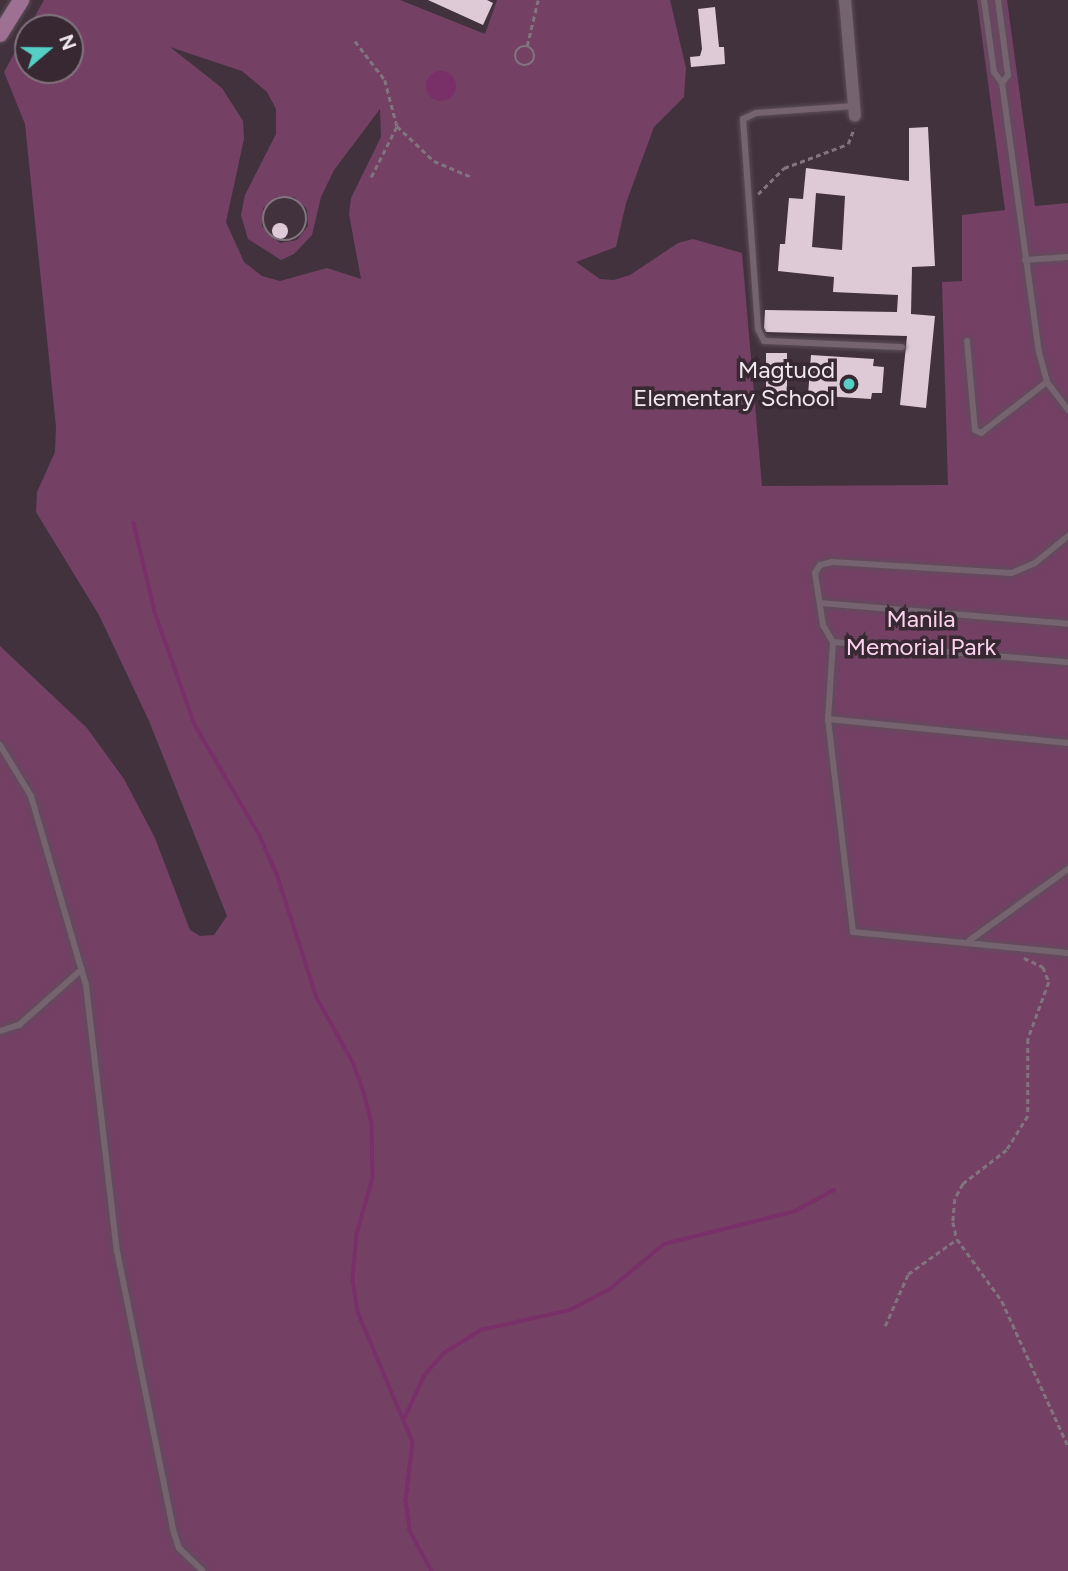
<!DOCTYPE html>
<html>
<head>
<meta charset="utf-8">
<style>
  body { margin:0 }
  #map { position:relative; width:1068px; height:1571px; overflow:hidden; background:#42323d; font-family:Figtree,sans-serif }
  div>[style] { position:absolute }
  .green>* { inset:0; background:#744165 }
  .water>* { inset:0; background:#792f67 }
  .round { border-radius:50% }
  .stream>* { height:3.5px; margin:-1.75px; padding:0 1.75px; transform-origin:1.75px; border-radius:1.75px; background:#792f67 }
  .building>* { inset:0; background:#decad7 }
  .path>* { height:2.5px; margin-top:-1.25px; transform-origin:0; background:repeating-linear-gradient(90deg,#82747e 0 5px,transparent 0 8.5px) }
  .path>.ring { margin:-1.25px; padding:0; box-sizing:content-box; background:none; border:2.5px solid #82747e; border-radius:50% }
  .roads { filter:drop-shadow(0 0 2px #5c4f59) drop-shadow(0 0 2px #5c4f59) }
  .service>* { height:6px; margin:-3px; padding:0 3px; transform-origin:3px; border-radius:3px; background:#75636f }
  .minor>* { height:12px; margin:-6px; padding:0 6px; transform-origin:6px; border-radius:6px; background:#75636f }
  .secondary>* { height:16px; margin:-8px; padding:0 8px; transform-origin:8px; border-radius:8px; background:#9e7091 }
  .dots>* { width:19px; height:19px; translate:-50% -50%; box-sizing:border-box; border:4px solid #372832; border-radius:50% }
  span { translate:-50% -50%; white-space:nowrap; text-align:center; line-height:1.15; -webkit-text-stroke:7px #372832; paint-order:stroke }
  .poi-label { font-size:24px; color:#f1e7ee }
  .right { translate:-100% -50%; text-align:right }
  .park-label { font-size:24px; color:#fdd2ef }
  .north { position:absolute; left:14px; top:14px; width:70px; height:70px; box-sizing:border-box; background:#372832; border:2px solid #81747d; border-radius:50%; rotate:70deg; font-size:19px; font-weight:700; line-height:28px; text-align:center; color:#f1e7ee }
  .north::after { content:''; display:block; margin:auto; width:24px; height:32px; background:#55cec5; clip-path:polygon(50% 0,100% 100%,50% 72%,0 100%) }
</style>
</head>
<body>
<div id="map">
  <div class="green">
    <i style="clip-path:polygon(evenodd,44px 0,400px 0,485px 34px,497px 0,670px 0,686px 68px,684px 97px,654px 127px,626px 203px,616px 247px,576px 262px,600px 279px,614px 280px,630px 275px,678px 243px,693px 239px,742px 253px,762px 486px,948px 485px,942px 282px,962px 281px,962px 215px,1005px 210px,977px 0,1007px 0,1035px 206px,1068px 203px,1068px 1571px,0 1571px,0 646px,87px 728px,124px 779px,155px 838px,190px 930px,200px 936px,214px 935px,227px 916px,149px 721px,99px 615px,36px 512px,37px 492px,55px 452px,56px 427px,25px 124px,4px 72px,44px 0,28px 28px,70px 28px,70px 70px,28px 70px,28px 28px,44px 0,170px 47px,242px 71px,267px 92px,276px 109px,276px 134px,245px 195px,241px 215px,248px 239px,281px 260px,294px 254px,312px 235px,321px 197px,334px 170px,380px 109px,381px 137px,351px 198px,349px 214px,361px 279px,327px 268px,280px 281px,262px 276px,244px 262px,226px 222px,244px 139px,243px 121px,222px 88px,170px 47px,44px 0,276px 197px,294px 197px,307px 209px,308px 226px,297px 240px,280px 243px,262px 226px,263px 208px,276px 197px)"></i>
  </div>
  <div class="water">
    <i class="round" style="left:426px;top:71px;width:30px;height:30px"></i>
  </div>
  <div class="stream">
    <i style="left:134px;top:523px;width:91px;rotate:76.7deg"></i>
    <i style="left:155px;top:612px;width:120px;rotate:70.5deg"></i>
    <i style="left:195px;top:725px;width:129px;rotate:59.6deg"></i>
    <i style="left:260px;top:836px;width:42px;rotate:65.9deg"></i>
    <i style="left:277px;top:874px;width:130px;rotate:72.1deg"></i>
    <i style="left:317px;top:998px;width:73px;rotate:60.6deg"></i>
    <i style="left:353px;top:1062px;width:32px;rotate:70deg"></i>
    <i style="left:364px;top:1092px;width:32px;rotate:76deg"></i>
    <i style="left:372px;top:1123px;width:55px;rotate:89deg"></i>
    <i style="left:373px;top:1178px;width:58px;rotate:105.9deg"></i>
    <i style="left:357px;top:1234px;width:46px;rotate:95deg"></i>
    <i style="left:353px;top:1280px;width:32px;rotate:81deg"></i>
    <i style="left:358px;top:1312px;width:141px;rotate:67.1deg"></i>
    <i style="left:413px;top:1442px;width:59px;rotate:96.8deg"></i>
    <i style="left:406px;top:1501px;width:30px;rotate:82deg"></i>
    <i style="left:410px;top:1531px;width:46px;rotate:61.2deg"></i>
    <i style="left:405px;top:1417px;width:45px;rotate:-65.1deg"></i>
    <i style="left:424px;top:1376px;width:30px;rotate:-49deg"></i>
    <i style="left:444px;top:1353px;width:44px;rotate:-31.9deg"></i>
    <i style="left:481px;top:1330px;width:91px;rotate:-12.7deg"></i>
    <i style="left:570px;top:1310px;width:45px;rotate:-27.7deg"></i>
    <i style="left:610px;top:1289px;width:70px;rotate:-39.8deg"></i>
    <i style="left:664px;top:1244px;width:135px;rotate:-14.1deg"></i>
    <i style="left:795px;top:1211px;width:44px;rotate:-28.3deg"></i>
  </div>
  <div class="building">
    <i style="clip-path:polygon(428px 0,487px 0,493px 3px,483px 25px)"></i>
    <i style="clip-path:polygon(715px 7px,719px 47px,724px 47px,725px 64px,691px 67px,690px 57px,700px 56px,702px 49px,698px 9px)"></i>
    <i style="clip-path:polygon(evenodd,928px 127px,935px 266px,912px 267px,911px 314px,935px 316px,926px 408px,900px 405px,907px 336px,766px 332px,764px 328px,765px 310px,897px 312px,898px 295px,833px 292px,834px 277px,778px 271px,780px 244px,785px 244px,789px 198px,803px 199px,806px 168px,909px 181px,909px 128px,928px 127px,816px 193px,845px 196px,842px 250px,812px 247px,816px 193px)"></i>
    <i class="round" style="left:272px;top:223px;width:16px;height:16px"></i>
    <i style="clip-path:polygon(766px 353px,787px 353px,787px 399px,766px 399px)"></i>
    <i style="clip-path:polygon(811px 355px,874px 359px,873px 366px,884px 367px,882px 393px,872px 393px,871px 399px,808px 395px)"></i>
  </div>
  <div class="path">
    <i style="left:355px;top:41px;width:49px;rotate:52.4deg"></i>
    <i style="left:385px;top:80px;width:48px;rotate:75.4deg"></i>
    <i style="left:397px;top:126px;width:51px;rotate:43.4deg"></i>
    <i style="left:434px;top:161px;width:39px;rotate:23deg"></i>
    <i style="left:527px;top:46px;width:47px;rotate:-76.6deg"></i>
    <i class="ring" style="left:515px;top:46px;width:17.5px;height:17.5px"></i>
    <i style="left:371px;top:177px;width:57px;rotate:-63deg"></i>
    <i style="left:758px;top:194px;width:37px;rotate:-45deg"></i>
    <i style="left:784px;top:168px;width:68px;rotate:-20.6deg"></i>
    <i style="left:848px;top:144px;width:17px;rotate:-69deg"></i>
    <i class="ring" style="left:263px;top:197px;width:41.5px;height:41.5px"></i>
    <i style="left:1024px;top:958px;width:21px;rotate:25deg"></i>
    <i style="left:1043px;top:967px;width:16px;rotate:68deg"></i>
    <i style="left:1049px;top:982px;width:61px;rotate:110.2deg"></i>
    <i style="left:1028px;top:1039px;width:77px;rotate:90deg"></i>
    <i style="left:1028px;top:1116px;width:40px;rotate:122deg"></i>
    <i style="left:1007px;top:1150px;width:56px;rotate:142.3deg"></i>
    <i style="left:963px;top:1184px;width:17px;rotate:118deg"></i>
    <i style="left:955px;top:1199px;width:23px;rotate:95deg"></i>
    <i style="left:953px;top:1222px;width:17px;rotate:77deg"></i>
    <i style="left:957px;top:1239px;width:77px;rotate:54deg"></i>
    <i style="left:1002px;top:1301px;width:159px;rotate:65.5deg"></i>
    <i style="left:885px;top:1326px;width:57px;rotate:-66.1deg"></i>
    <i style="left:908px;top:1274px;width:60px;rotate:-35.5deg"></i>
  </div>
  <div class="roads">
    <div class="service">
      <i style="left:984px;top:0;width:73px;rotate:82.1deg"></i>
      <i style="left:994px;top:72px;width:14px;rotate:54deg"></i>
      <i style="left:1002px;top:83px;width:272px;rotate:82.2deg"></i>
      <i style="left:1039px;top:352px;width:31px;rotate:75deg"></i>
      <i style="left:1047px;top:382px;width:35px;rotate:53deg"></i>
      <i style="left:998px;top:0;width:76px;rotate:82.4deg"></i>
      <i style="left:1008px;top:75px;width:10px;rotate:127deg"></i>
      <i style="left:854px;top:106px;width:98px;rotate:175.9deg"></i>
      <i style="left:756px;top:113px;width:14px;rotate:155deg"></i>
      <i style="left:743px;top:119px;width:211px;rotate:85.9deg"></i>
      <i style="left:758px;top:329px;width:13px;rotate:63deg"></i>
      <i style="left:764px;top:341px;width:138px;rotate:2.5deg"></i>
      <i style="left:1025px;top:260px;width:43px;rotate:-4deg"></i>
      <i style="left:967px;top:341px;width:89px;rotate:84.9deg"></i>
      <i style="left:975px;top:430px;width:7px;rotate:27deg"></i>
      <i style="left:981px;top:433px;width:83px;rotate:-37.7deg"></i>
      <i style="left:1068px;top:536px;width:43px;rotate:140.7deg"></i>
      <i style="left:1035px;top:563px;width:26px;rotate:157deg"></i>
      <i style="left:1011px;top:573px;width:179px;rotate:-176.5deg"></i>
      <i style="left:832px;top:562px;width:12px;rotate:166deg"></i>
      <i style="left:820px;top:565px;width:9px;rotate:122deg"></i>
      <i style="left:815px;top:573px;width:53px;rotate:81.3deg"></i>
      <i style="left:823px;top:625px;width:20px;rotate:60deg"></i>
      <i style="left:833px;top:642px;width:236px;rotate:4.9deg"></i>
      <i style="left:820px;top:603px;width:249px;rotate:4.8deg"></i>
      <i style="left:833px;top:642px;width:77px;rotate:93.7deg"></i>
      <i style="left:828px;top:719px;width:214px;rotate:83.3deg"></i>
      <i style="left:853px;top:932px;width:216px;rotate:5.6deg"></i>
      <i style="left:828px;top:719px;width:241px;rotate:5.7deg"></i>
      <i style="left:0;top:745px;width:60px;rotate:58.7deg"></i>
      <i style="left:31px;top:796px;width:197px;rotate:73.8deg"></i>
      <i style="left:86px;top:985px;width:268px;rotate:83.4deg"></i>
      <i style="left:117px;top:1251px;width:288px;rotate:78.6deg"></i>
      <i style="left:174px;top:1533px;width:16px;rotate:72deg"></i>
      <i style="left:179px;top:1548px;width:33px;rotate:44deg"></i>
      <i style="left:970px;top:940px;width:121px;rotate:-35.9deg"></i>
      <i style="left:0;top:1031px;width:20px;rotate:-18deg"></i>
      <i style="left:19px;top:1025px;width:84px;rotate:-41.6deg"></i>
    </div>
    <div class="minor">
      <i style="left:845px;top:0;width:116px;rotate:85.1deg"></i>
    </div>
    <div class="secondary">
      <i style="left:0;top:34px;width:40px;rotate:-58deg"></i>
    </div>
  </div>
  <div class="dots">
    <i style="left:849px;top:384px;background:#55cec5"></i>
  </div>
  <div class="poi-label">
    <span class="right" style="left:835px;top:384px">Magtuod<br>Elementary School</span>
  </div>
  <div class="park-label">
    <span style="left:921px;top:633px">Manila<br>Memorial Park</span>
  </div>
  <div class="north">N</div>
</div>
</body>
</html>
